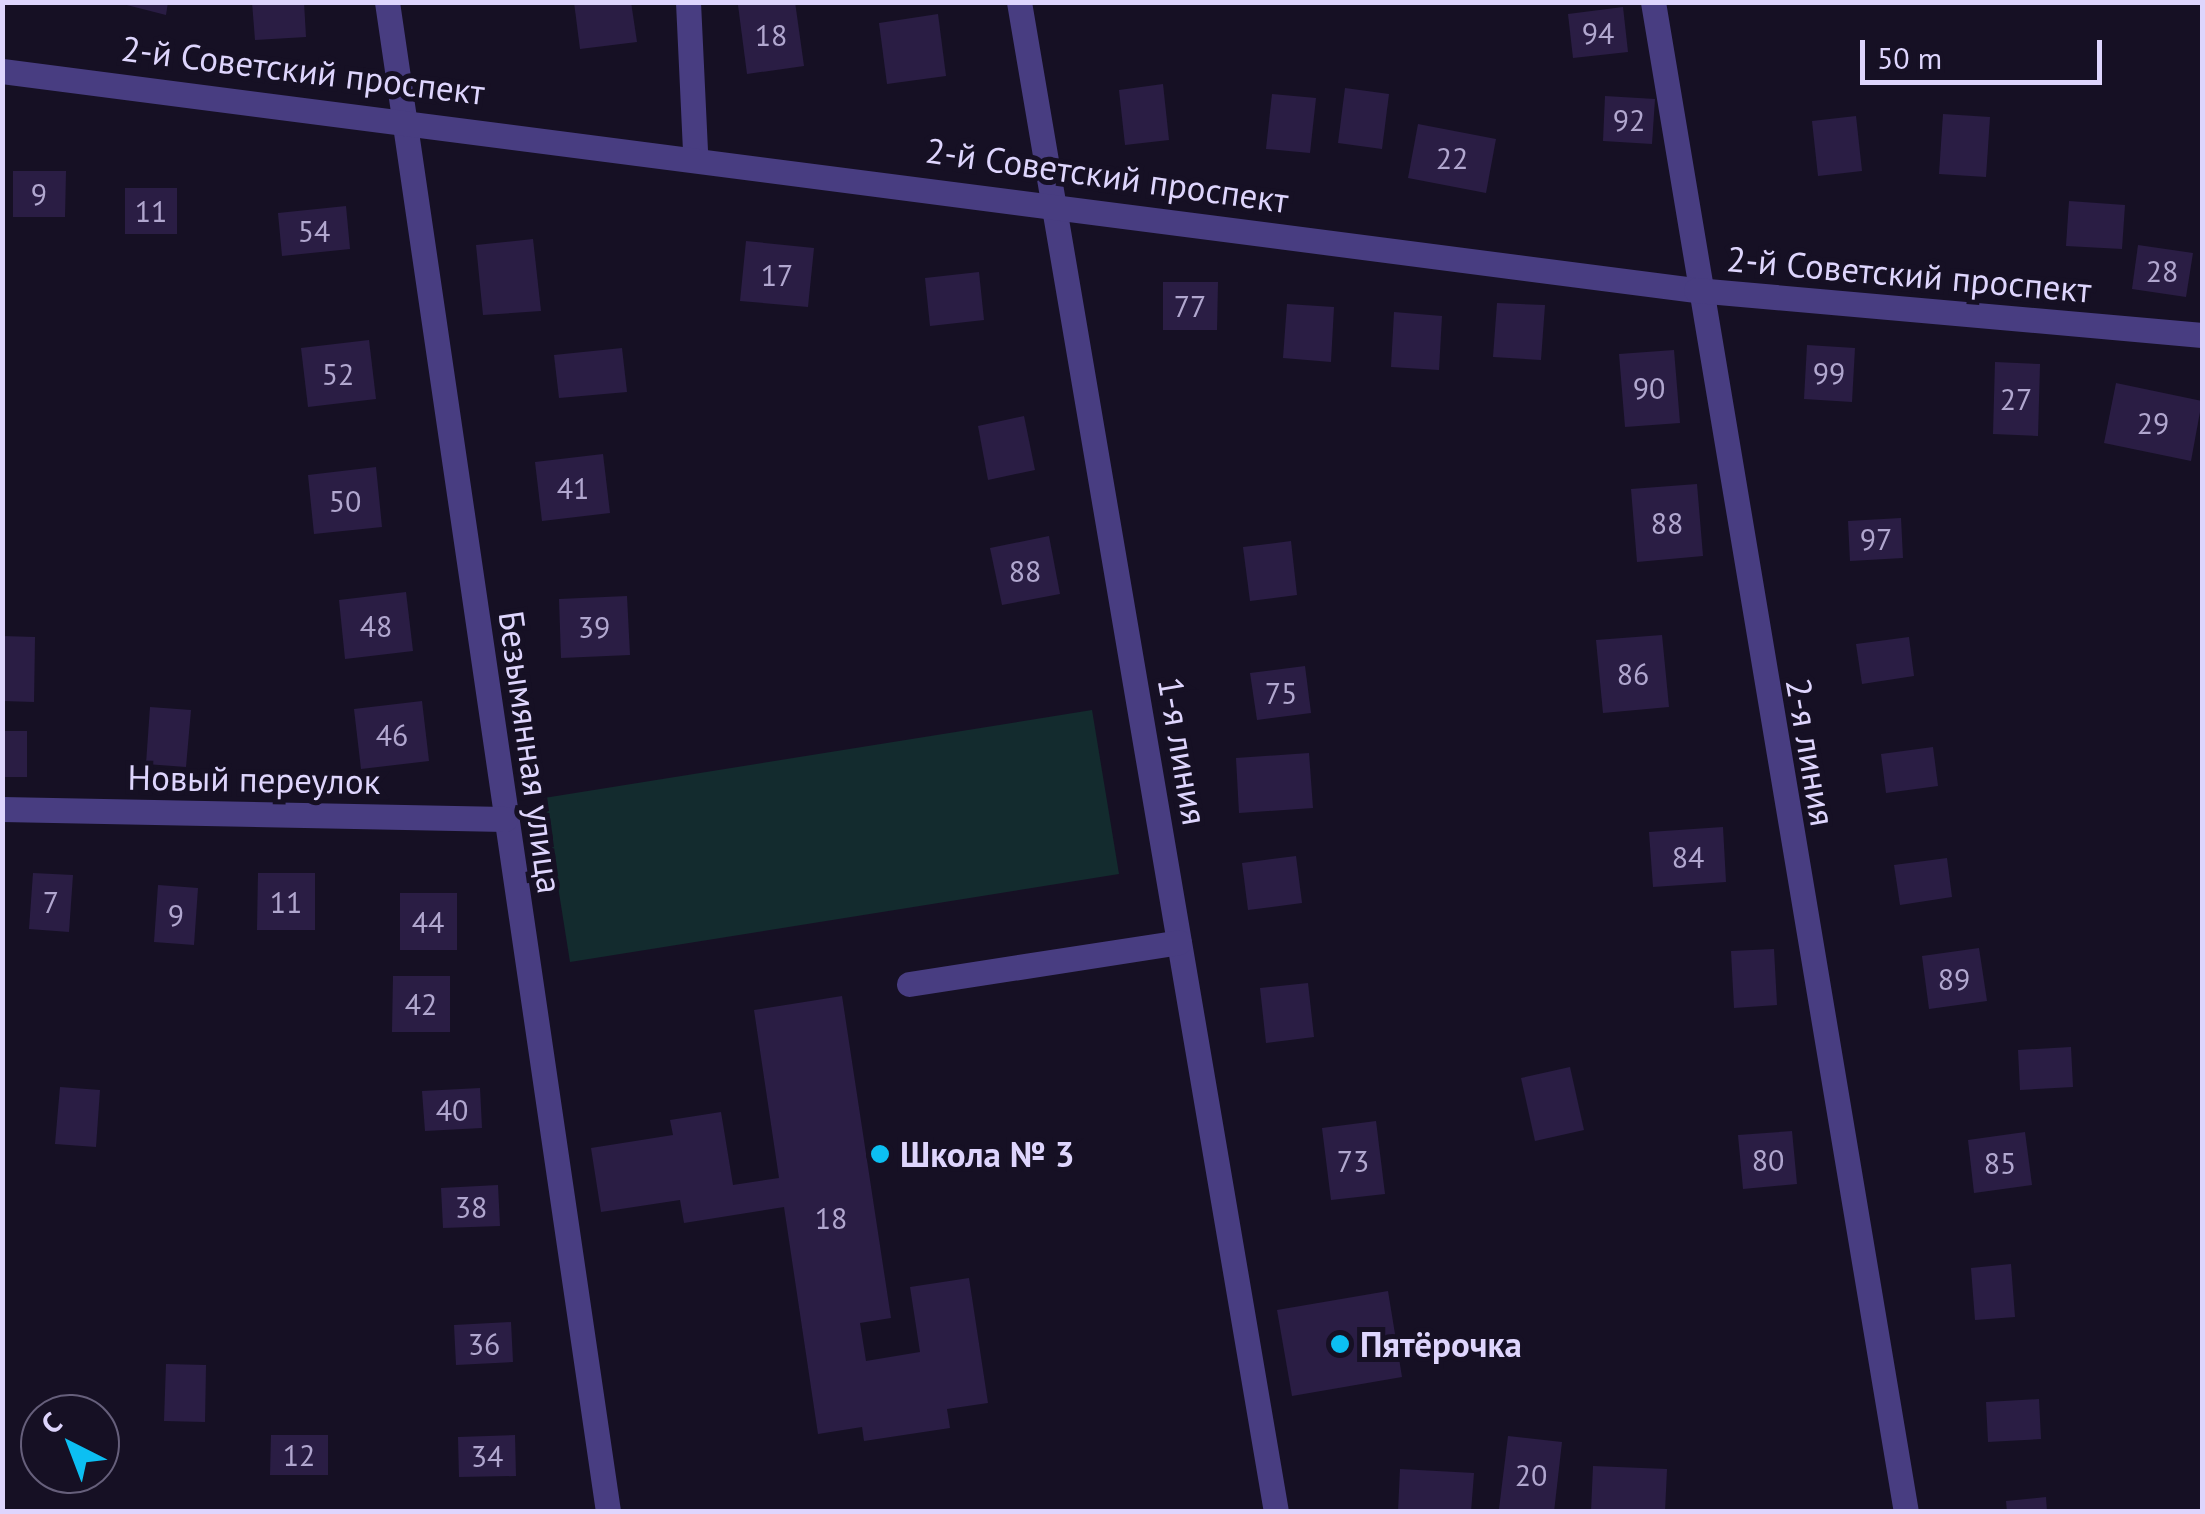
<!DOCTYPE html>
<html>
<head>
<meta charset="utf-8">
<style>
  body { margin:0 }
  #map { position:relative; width:2205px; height:1514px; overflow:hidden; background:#161024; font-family:"PT Sans",sans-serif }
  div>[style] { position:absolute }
  .green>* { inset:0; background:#132b2e }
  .building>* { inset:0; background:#2a1d44 }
  .minor>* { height:25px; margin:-12.5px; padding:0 12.5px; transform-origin:12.5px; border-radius:12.5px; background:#483d81 }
  .dots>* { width:28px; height:28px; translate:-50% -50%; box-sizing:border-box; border:5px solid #161024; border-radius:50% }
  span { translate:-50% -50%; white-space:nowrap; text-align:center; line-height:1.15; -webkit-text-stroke:10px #161024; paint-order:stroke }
  .number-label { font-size:30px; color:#b1a7cf }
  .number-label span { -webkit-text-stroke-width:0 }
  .street-label { font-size:35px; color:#ded5fd }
  .poi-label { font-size:35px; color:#ded5fd; font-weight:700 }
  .left { translate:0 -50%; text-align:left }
  .frame { position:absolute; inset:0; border:5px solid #ded5fd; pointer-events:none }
  .north { position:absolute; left:20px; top:1394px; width:100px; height:100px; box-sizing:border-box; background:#161024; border:2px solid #665f7b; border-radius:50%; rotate:318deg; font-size:28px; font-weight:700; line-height:40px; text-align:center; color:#ded5fd }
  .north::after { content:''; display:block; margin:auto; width:35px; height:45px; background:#0cbff2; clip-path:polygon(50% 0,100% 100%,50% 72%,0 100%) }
  .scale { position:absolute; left:1860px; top:40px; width:242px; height:45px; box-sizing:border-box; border:5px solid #ded5fd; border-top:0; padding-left:12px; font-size:30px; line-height:35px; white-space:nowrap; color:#ded5fd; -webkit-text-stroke:8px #161024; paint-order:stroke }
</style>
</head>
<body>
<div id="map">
  <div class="green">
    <i style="clip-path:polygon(1092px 710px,1119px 874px,570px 962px,544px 798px)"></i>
  </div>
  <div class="building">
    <i style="clip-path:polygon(115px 2px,168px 2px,166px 15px)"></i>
    <i style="clip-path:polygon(252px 2px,304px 2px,306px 37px,255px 40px)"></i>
    <i style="clip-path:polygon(574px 2px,631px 2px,637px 42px,580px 49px)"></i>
    <i style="clip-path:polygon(795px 2px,804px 66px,747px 74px,738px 5px)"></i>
    <i style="clip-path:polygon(1623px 7px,1628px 52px,1573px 58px,1568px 14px)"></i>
    <i style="clip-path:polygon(938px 14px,946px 76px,887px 84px,879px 23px)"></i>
    <i style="clip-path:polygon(1163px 84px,1169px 140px,1125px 145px,1119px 90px)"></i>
    <i style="clip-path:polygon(1345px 88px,1389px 94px,1382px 149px,1338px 143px)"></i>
    <i style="clip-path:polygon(1272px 94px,1316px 98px,1310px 153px,1266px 149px)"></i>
    <i style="clip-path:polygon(1605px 96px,1655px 99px,1652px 144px,1603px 141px)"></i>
    <i style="clip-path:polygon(1943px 114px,1990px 117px,1986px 177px,1939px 174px)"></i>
    <i style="clip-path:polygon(1856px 116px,1862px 171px,1818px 176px,1812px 121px)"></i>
    <i style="clip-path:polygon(1418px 124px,1496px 139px,1486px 193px,1408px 178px)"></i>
    <i style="clip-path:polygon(13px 171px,66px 171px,65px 217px,13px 217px)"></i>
    <i style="clip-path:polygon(125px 188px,177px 188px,177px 234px,125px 234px)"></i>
    <i style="clip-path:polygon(2069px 201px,2125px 205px,2122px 249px,2066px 246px)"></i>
    <i style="clip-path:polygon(346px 206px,350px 249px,282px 256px,278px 213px)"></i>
    <i style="clip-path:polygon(533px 239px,541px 311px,483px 315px,476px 245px)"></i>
    <i style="clip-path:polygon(746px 241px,814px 248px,808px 307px,740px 301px)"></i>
    <i style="clip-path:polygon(2138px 245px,2193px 253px,2186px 297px,2132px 289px)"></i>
    <i style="clip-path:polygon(979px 272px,984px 320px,930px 326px,925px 278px)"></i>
    <i style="clip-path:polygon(1163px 282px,1218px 282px,1217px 330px,1163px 330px)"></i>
    <i style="clip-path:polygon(1497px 303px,1545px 305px,1541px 360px,1493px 357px)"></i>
    <i style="clip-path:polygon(1287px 304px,1334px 307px,1331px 362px,1283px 358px)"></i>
    <i style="clip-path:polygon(1394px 312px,1442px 316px,1439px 370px,1391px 367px)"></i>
    <i style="clip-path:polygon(369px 340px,376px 399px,308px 407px,301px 348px)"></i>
    <i style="clip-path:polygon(1807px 345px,1855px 348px,1852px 402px,1804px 399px)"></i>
    <i style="clip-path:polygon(622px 348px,627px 392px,559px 398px,554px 355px)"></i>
    <i style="clip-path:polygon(1674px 350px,1680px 423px,1625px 427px,1619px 354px)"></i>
    <i style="clip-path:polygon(1995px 362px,2040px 364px,2038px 436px,1993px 434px)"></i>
    <i style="clip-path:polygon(2116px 383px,2202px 401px,2191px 461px,2104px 443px)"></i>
    <i style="clip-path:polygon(1024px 416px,1035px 470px,988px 480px,978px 426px)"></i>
    <i style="clip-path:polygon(603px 454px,610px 513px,542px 521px,535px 462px)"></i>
    <i style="clip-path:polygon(376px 467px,382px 527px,314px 534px,308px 475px)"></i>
    <i style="clip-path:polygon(1697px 484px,1703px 556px,1637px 562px,1631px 489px)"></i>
    <i style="clip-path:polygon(1901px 518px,1903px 558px,1850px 561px,1848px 521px)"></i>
    <i style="clip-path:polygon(1049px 536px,1060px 594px,1002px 605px,990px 548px)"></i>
    <i style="clip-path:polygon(1291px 541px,1297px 595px,1250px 601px,1243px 547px)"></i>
    <i style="clip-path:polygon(406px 592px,413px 651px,345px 659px,339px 600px)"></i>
    <i style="clip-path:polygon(627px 596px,630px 655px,561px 658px,559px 599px)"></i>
    <i style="clip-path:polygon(1662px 635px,1669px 707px,1603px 713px,1596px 640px)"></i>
    <i style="clip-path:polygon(2px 636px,35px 637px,34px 702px,2px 701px)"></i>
    <i style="clip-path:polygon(1909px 637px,1914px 676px,1862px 684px,1856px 644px)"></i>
    <i style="clip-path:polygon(1305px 666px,1311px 713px,1257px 720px,1250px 673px)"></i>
    <i style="clip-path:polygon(422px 701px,429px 761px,361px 769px,354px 709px)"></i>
    <i style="clip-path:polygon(150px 707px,191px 710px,186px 767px,146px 764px)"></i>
    <i style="clip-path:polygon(2px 731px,27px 731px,27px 777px,2px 777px)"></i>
    <i style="clip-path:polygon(1933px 747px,1938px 786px,1886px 793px,1881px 754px)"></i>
    <i style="clip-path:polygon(1309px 753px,1313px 808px,1239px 813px,1236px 758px)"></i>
    <i style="clip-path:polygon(1723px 827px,1726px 882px,1653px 887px,1649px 832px)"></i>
    <i style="clip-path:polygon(1296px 856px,1302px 903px,1248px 910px,1242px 863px)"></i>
    <i style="clip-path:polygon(1947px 858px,1952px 897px,1900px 905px,1894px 865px)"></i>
    <i style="clip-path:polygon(33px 873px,73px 875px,69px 932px,29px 929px)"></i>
    <i style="clip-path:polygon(258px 873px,315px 873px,315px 930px,257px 930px)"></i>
    <i style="clip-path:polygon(158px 885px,198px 888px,194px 945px,154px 942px)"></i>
    <i style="clip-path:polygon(400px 893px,457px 893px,457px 950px,400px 950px)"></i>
    <i style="clip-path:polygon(1979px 948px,1987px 1001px,1929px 1009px,1922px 956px)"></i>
    <i style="clip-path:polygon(1774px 949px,1777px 1005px,1734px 1008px,1731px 951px)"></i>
    <i style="clip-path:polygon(393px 976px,450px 976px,450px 1032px,392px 1032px)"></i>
    <i style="clip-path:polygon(1308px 983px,1314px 1037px,1266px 1043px,1260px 988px)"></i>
    <i style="clip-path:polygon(842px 996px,891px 1318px,860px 1323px,866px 1361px,920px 1352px,910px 1287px,969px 1278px,988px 1403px,947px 1409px,950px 1428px,864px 1441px,862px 1427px,818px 1434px,784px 1207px,684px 1223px,680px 1200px,601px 1212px,591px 1148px,673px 1135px,670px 1120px,721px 1112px,733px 1185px,779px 1178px,754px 1010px)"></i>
    <i style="clip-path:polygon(2071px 1047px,2073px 1087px,2020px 1090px,2018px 1050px)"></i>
    <i style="clip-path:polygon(1570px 1067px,1584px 1130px,1535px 1141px,1521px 1078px)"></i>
    <i style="clip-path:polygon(60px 1087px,100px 1090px,96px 1147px,55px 1144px)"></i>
    <i style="clip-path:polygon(480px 1088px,482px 1128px,425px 1131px,422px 1091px)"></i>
    <i style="clip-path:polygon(1376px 1121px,1385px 1194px,1331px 1200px,1322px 1128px)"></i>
    <i style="clip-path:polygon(1792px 1131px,1797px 1184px,1743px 1189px,1738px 1135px)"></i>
    <i style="clip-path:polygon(2025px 1132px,2032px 1185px,1974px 1193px,1968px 1140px)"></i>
    <i style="clip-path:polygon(498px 1185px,500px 1226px,443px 1228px,441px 1188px)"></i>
    <i style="clip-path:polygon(2011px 1264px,2015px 1317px,1975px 1320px,1971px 1268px)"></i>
    <i style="clip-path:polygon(1388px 1291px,1402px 1377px,1292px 1396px,1277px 1310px)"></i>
    <i style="clip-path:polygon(511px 1322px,513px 1362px,456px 1365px,454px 1325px)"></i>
    <i style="clip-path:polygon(166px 1364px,206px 1365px,205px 1422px,164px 1421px)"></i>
    <i style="clip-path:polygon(2039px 1399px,2041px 1439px,1988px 1442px,1986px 1402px)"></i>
    <i style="clip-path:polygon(271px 1435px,328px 1435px,328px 1475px,270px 1475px)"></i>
    <i style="clip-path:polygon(515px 1435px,516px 1476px,459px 1477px,458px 1437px)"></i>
    <i style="clip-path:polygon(1508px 1436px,1562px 1442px,1554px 1512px,1499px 1509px)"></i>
    <i style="clip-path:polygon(1593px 1466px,1667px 1469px,1665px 1512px,1591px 1512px)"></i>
    <i style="clip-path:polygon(1400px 1469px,1474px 1473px,1471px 1512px,1398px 1512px)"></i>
    <i style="clip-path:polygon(2046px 1497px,2047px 1512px,2007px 1512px,2006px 1501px)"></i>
  </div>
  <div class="minor">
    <i style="left:387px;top:2px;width:1526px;rotate:81.67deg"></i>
    <i style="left:688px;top:2px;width:151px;rotate:87.3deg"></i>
    <i style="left:1019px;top:2px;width:1532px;rotate:80.34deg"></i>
    <i style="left:1653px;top:2px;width:1531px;rotate:80.49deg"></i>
    <i style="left:2px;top:71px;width:1708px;rotate:7.37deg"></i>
    <i style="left:1696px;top:290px;width:508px;rotate:5.08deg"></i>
    <i style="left:2px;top:809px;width:503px;rotate:1.14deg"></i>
    <i style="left:909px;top:984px;width:273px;rotate:-8.8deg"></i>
  </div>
  <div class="dots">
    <i style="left:880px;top:1154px;background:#0cbff2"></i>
    <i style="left:1340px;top:1344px;background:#0cbff2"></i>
  </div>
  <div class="number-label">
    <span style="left:1598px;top:33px">94</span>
    <span style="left:771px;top:35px">18</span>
    <span style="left:1629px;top:120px">92</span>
    <span style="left:1452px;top:158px">22</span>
    <span style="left:39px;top:194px">9</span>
    <span style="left:151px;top:211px">11</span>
    <span style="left:314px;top:231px">54</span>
    <span style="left:2162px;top:271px">28</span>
    <span style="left:777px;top:275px">17</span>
    <span style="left:1190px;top:306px">77</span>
    <span style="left:1829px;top:373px">99</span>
    <span style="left:338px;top:374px">52</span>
    <span style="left:1649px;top:388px">90</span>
    <span style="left:2016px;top:399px">27</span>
    <span style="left:2153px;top:423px">29</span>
    <span style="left:573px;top:488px">41</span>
    <span style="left:345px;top:501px">50</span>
    <span style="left:1667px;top:523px">88</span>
    <span style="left:1876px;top:539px">97</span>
    <span style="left:1025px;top:571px">88</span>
    <span style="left:376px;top:626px">48</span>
    <span style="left:594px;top:627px">39</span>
    <span style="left:1633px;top:674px">86</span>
    <span style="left:1281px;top:693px">75</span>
    <span style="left:392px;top:735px">46</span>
    <span style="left:1688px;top:857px">84</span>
    <span style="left:51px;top:902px">7</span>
    <span style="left:286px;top:902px">11</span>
    <span style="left:176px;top:915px">9</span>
    <span style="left:428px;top:922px">44</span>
    <span style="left:1954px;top:979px">89</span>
    <span style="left:421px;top:1004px">42</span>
    <span style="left:452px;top:1110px">40</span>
    <span style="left:1768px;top:1160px">80</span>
    <span style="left:1353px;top:1161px">73</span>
    <span style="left:2000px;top:1163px">85</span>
    <span style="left:471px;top:1207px">38</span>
    <span style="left:831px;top:1218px">18</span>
    <span style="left:484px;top:1344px">36</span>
    <span style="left:299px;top:1455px">12</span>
    <span style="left:487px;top:1456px">34</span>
    <span style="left:1531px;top:1475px">20</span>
  </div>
  <div class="street-label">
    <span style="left:303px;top:70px;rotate:7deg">2-й Советский проспект</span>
    <span style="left:1107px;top:175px;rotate:8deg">2-й Советский проспект</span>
    <span style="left:1909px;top:274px;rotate:5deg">2-й Советский проспект</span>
    <span style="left:1183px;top:751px;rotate:80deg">1-я линия</span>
    <span style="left:531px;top:752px;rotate:82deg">Безымянная улица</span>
    <span style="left:1811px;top:752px;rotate:80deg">2-я линия</span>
    <span style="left:254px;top:779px;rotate:1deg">Новый переулок</span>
  </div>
  <div class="poi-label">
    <span class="left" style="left:900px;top:1154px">Школа № 3</span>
    <span class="left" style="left:1360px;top:1344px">Пятёрочка</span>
  </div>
  <div class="frame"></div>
  <div class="north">С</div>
  <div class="scale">50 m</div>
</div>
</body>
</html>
